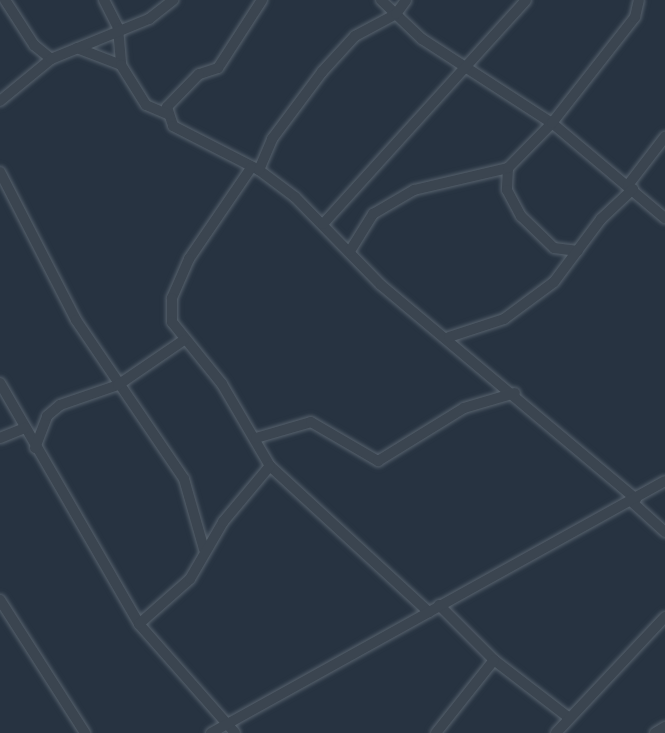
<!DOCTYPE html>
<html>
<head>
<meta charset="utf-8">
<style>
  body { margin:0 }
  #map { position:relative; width:665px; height:733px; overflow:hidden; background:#273341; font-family:"Archivo Narrow",sans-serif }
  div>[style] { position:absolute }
  .roads { filter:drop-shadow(0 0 2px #58636e) drop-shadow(0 0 2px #58636e) }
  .street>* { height:10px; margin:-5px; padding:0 5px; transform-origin:5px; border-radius:5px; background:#3b4550 }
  span { translate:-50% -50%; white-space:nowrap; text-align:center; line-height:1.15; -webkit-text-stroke:7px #1f2a36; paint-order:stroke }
</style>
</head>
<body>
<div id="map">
  <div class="roads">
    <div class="street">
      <i style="left:5px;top:0;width:54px;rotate:57.2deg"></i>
      <i style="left:34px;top:45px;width:22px;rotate:39deg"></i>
      <i style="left:104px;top:0;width:31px;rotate:63deg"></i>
      <i style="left:118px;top:28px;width:37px;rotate:85deg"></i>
      <i style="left:262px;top:0;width:81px;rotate:122.9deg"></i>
      <i style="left:218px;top:68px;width:20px;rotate:162deg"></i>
      <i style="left:199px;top:74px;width:46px;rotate:134.1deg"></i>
      <i style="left:167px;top:107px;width:20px;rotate:72deg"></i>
      <i style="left:173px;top:126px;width:97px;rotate:27.1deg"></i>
      <i style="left:259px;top:170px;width:45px;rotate:36.9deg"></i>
      <i style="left:295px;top:197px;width:123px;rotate:45.7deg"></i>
      <i style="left:381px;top:285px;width:333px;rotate:40deg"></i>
      <i style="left:381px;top:0;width:57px;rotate:43.6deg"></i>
      <i style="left:422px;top:39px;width:155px;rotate:32.9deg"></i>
      <i style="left:552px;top:123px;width:148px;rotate:40.1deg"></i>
      <i style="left:77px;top:48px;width:47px;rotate:21.1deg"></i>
      <i style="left:121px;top:65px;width:47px;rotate:58deg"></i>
      <i style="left:146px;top:105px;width:23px;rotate:23deg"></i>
      <i style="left:0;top:101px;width:66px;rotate:-39.5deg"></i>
      <i style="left:51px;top:59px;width:106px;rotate:-22.2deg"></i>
      <i style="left:149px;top:19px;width:31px;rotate:-38deg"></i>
      <i style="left:251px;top:168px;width:110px;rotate:124.3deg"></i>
      <i style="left:189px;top:259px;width:43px;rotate:113.6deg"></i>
      <i style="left:172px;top:298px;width:24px;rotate:90deg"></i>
      <i style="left:172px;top:322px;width:80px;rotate:51.1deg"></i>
      <i style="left:222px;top:384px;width:95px;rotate:59.7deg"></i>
      <i style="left:270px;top:466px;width:216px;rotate:42.6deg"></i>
      <i style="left:508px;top:168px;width:22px;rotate:93deg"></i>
      <i style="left:507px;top:190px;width:30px;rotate:62deg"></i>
      <i style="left:521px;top:216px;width:46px;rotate:44.1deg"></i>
      <i style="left:554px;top:248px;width:24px;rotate:7deg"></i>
      <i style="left:259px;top:170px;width:34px;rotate:-67deg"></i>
      <i style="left:272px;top:139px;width:84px;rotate:-53.3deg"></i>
      <i style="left:322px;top:72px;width:49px;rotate:-47.5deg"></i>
      <i style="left:355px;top:36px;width:47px;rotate:-28.2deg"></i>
      <i style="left:396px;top:14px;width:17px;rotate:-54deg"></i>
      <i style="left:0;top:172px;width:166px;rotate:62.8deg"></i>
      <i style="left:76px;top:320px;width:192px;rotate:55.8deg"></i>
      <i style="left:184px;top:479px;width:73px;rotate:74.1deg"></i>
      <i style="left:628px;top:185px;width:61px;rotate:-52.4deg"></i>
      <i style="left:323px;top:224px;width:302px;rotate:-47.8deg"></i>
      <i style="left:350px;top:251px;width:44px;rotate:-58.1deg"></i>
      <i style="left:373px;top:214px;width:48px;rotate:-30.3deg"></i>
      <i style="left:414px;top:190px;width:97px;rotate:-13.2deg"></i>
      <i style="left:508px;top:168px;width:63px;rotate:-45.6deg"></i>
      <i style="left:552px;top:123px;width:135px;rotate:-51.9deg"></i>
      <i style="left:635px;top:17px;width:17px;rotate:-77deg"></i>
      <i style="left:449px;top:337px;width:58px;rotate:-18.1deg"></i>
      <i style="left:504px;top:319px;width:62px;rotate:-36.5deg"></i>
      <i style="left:554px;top:282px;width:79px;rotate:-53.3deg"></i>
      <i style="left:601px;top:219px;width:44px;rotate:-43.2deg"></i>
      <i style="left:0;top:383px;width:278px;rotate:60deg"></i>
      <i style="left:139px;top:624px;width:145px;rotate:48.6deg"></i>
      <i style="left:0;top:438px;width:27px;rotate:-22deg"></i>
      <i style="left:256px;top:438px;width:57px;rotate:-16.2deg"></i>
      <i style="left:311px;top:422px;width:78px;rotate:30.2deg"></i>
      <i style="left:378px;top:461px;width:101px;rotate:-31.6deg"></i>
      <i style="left:464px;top:408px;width:53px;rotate:-16.4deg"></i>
      <i style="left:35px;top:448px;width:34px;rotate:-69deg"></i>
      <i style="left:47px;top:416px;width:17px;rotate:-40deg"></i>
      <i style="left:60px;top:405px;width:61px;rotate:-19deg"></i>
      <i style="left:118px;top:385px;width:80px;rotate:-34.3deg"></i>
      <i style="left:632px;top:502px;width:45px;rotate:42.3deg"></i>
      <i style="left:0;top:600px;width:158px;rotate:57.4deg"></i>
      <i style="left:439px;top:605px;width:78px;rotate:45deg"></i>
      <i style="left:494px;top:660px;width:93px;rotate:37.6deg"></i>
      <i style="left:139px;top:624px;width:68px;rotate:-41.4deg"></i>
      <i style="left:190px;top:579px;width:66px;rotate:-59.9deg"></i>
      <i style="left:223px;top:522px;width:73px;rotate:-50deg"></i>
      <i style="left:211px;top:733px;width:519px;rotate:-29.03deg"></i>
      <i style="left:436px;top:733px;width:93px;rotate:-51.5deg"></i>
      <i style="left:556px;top:733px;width:159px;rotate:-46.8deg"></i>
      <i style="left:655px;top:733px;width:12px;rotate:-31deg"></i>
    </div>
  </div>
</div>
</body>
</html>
